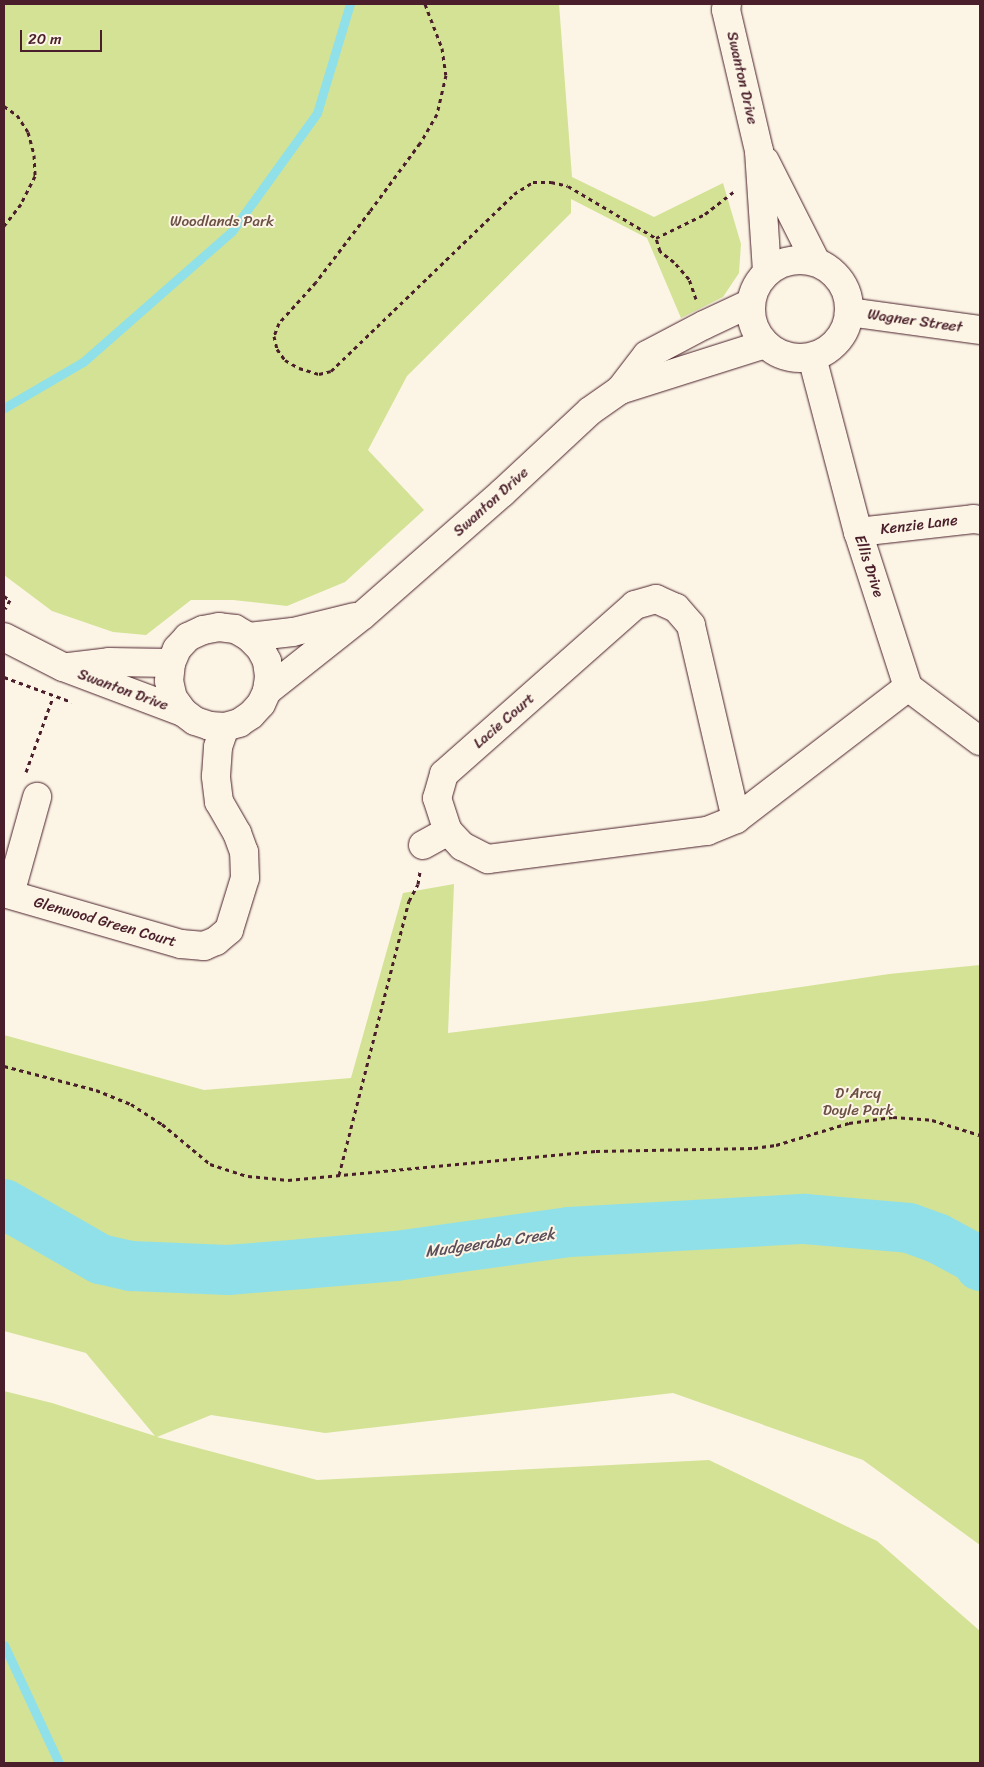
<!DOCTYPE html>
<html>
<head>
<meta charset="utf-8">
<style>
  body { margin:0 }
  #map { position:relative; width:984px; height:1767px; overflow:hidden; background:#fcf5e5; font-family:Sriracha,sans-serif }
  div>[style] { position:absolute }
  .green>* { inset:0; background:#d3e295 }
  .stream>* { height:9px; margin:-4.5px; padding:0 4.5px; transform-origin:4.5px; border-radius:4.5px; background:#90e0ea }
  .river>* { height:50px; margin:-25px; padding:0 25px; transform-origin:25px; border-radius:25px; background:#90e0ea }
  .path>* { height:3px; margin-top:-1.5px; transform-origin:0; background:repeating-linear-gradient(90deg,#4a1f2b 0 4px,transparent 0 8px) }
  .roads { filter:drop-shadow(0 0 1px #4a1f2b) drop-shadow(0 0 1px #4a1f2b) }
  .minor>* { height:28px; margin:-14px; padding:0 14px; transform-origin:14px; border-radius:14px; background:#fcf5e5 }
  .minor>.ring { margin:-14px; padding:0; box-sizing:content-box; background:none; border:28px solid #fcf5e5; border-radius:50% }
  span { translate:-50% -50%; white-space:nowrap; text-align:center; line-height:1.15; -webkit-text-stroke:4px #fcf5e5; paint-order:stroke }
  .street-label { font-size:15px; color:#4a1f2b }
  .park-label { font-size:15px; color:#6c5046 }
  .water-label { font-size:16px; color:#5c4f5b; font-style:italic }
  .frame { position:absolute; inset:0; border:5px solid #4a1f2b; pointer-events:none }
  .scale { position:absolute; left:20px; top:30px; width:82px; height:22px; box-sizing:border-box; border:2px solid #4a1f2b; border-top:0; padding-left:6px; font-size:15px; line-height:18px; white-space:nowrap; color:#4a1f2b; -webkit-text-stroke:4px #fcf5e5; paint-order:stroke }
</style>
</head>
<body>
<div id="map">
  <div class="green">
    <i style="clip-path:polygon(4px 4px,559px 4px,572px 177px,654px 217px,723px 183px,741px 244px,739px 273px,723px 297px,681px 318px,647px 238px,571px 199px,571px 213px,407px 376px,368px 450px,424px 510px,345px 582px,287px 606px,233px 600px,191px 600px,146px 635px,113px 632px,52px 611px,4px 575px)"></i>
    <i style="clip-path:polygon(454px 884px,448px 1033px,705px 1001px,889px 974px,980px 965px,980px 1545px,863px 1460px,673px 1393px,325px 1433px,211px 1415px,157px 1437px,317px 1480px,709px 1460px,877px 1541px,980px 1631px,980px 1763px,4px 1763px,4px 1391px,52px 1403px,155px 1436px,86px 1353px,4px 1331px,4px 1035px,204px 1090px,351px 1078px,403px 893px)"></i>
  </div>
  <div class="stream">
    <i style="left:4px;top:408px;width:91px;rotate:-30.2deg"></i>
    <i style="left:83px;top:362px;width:198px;rotate:-41.3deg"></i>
    <i style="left:232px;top:231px;width:145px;rotate:-54.2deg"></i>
    <i style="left:317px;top:113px;width:114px;rotate:-73.2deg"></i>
    <i style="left:4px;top:1645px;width:130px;rotate:65deg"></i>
  </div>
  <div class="river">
    <i style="left:4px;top:1204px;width:111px;rotate:29.8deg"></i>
    <i style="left:100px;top:1259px;width:32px;rotate:13deg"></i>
    <i style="left:131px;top:1266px;width:97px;rotate:2.4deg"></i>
    <i style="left:228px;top:1270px;width:74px;rotate:-4.6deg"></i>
    <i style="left:302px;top:1264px;width:94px;rotate:-4.9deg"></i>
    <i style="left:396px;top:1256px;width:175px;rotate:-7.9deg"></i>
    <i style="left:569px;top:1232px;width:236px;rotate:-3.2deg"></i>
    <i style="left:805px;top:1219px;width:104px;rotate:4.9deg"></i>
    <i style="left:909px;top:1228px;width:30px;rotate:20deg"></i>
    <i style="left:937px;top:1238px;width:44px;rotate:28.3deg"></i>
    <i style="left:976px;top:1259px;width:8px;rotate:60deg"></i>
  </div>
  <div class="path">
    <i style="left:425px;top:4px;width:47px;rotate:68.9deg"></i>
    <i style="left:442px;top:48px;width:27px;rotate:82deg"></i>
    <i style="left:446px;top:75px;width:40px;rotate:103deg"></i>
    <i style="left:437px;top:114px;width:34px;rotate:120deg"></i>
    <i style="left:420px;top:143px;width:84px;rotate:126.3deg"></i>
    <i style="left:370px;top:211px;width:89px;rotate:127.3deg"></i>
    <i style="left:316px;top:282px;width:55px;rotate:132.1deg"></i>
    <i style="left:279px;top:323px;width:14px;rotate:111deg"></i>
    <i style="left:274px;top:336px;width:13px;rotate:77deg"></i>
    <i style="left:277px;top:349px;width:14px;rotate:54deg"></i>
    <i style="left:285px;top:360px;width:16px;rotate:30deg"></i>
    <i style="left:299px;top:368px;width:21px;rotate:17deg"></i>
    <i style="left:319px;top:374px;width:12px;rotate:-14deg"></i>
    <i style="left:331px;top:371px;width:255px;rotate:-44deg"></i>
    <i style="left:514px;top:194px;width:22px;rotate:-32deg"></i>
    <i style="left:533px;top:182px;width:18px"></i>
    <i style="left:551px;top:182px;width:17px;rotate:13deg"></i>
    <i style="left:568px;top:186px;width:102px;rotate:30.6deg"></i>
    <i style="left:4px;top:106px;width:16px;rotate:35deg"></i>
    <i style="left:17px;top:115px;width:20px;rotate:57deg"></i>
    <i style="left:28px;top:132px;width:24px;rotate:75deg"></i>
    <i style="left:34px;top:155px;width:21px;rotate:87deg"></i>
    <i style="left:35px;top:176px;width:31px;rotate:117deg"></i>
    <i style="left:21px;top:204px;width:28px;rotate:128deg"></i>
    <i style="left:696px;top:299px;width:21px;rotate:-109deg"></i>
    <i style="left:689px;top:279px;width:23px;rotate:-131deg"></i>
    <i style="left:674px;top:262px;width:18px;rotate:-142deg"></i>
    <i style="left:660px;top:251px;width:14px;rotate:-107deg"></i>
    <i style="left:656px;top:238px;width:55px;rotate:-26.1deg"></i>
    <i style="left:705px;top:214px;width:36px;rotate:-38deg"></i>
    <i style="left:4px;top:596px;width:7px;rotate:34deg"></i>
    <i style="left:10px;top:600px;width:10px;rotate:119deg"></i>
    <i style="left:4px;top:677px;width:72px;rotate:20.2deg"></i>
    <i style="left:26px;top:772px;width:80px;rotate:-70.2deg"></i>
    <i style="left:4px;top:1066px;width:95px;rotate:14.6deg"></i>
    <i style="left:96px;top:1090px;width:38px;rotate:22deg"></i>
    <i style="left:131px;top:1104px;width:37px;rotate:33deg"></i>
    <i style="left:162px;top:1124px;width:62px;rotate:39.8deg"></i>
    <i style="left:210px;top:1164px;width:40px;rotate:18deg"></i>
    <i style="left:248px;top:1176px;width:40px;rotate:5.7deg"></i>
    <i style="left:288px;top:1180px;width:309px;rotate:-5.4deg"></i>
    <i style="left:596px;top:1151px;width:158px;rotate:-1.1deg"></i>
    <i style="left:754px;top:1148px;width:22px;rotate:-8deg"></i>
    <i style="left:776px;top:1145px;width:76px;rotate:-16.8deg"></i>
    <i style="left:849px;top:1123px;width:44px;rotate:-7.8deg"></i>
    <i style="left:893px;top:1117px;width:39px;rotate:4deg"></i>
    <i style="left:932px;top:1120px;width:50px;rotate:17.4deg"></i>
    <i style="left:339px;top:1175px;width:283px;rotate:-75.7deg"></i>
    <i style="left:409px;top:901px;width:19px;rotate:-62deg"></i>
    <i style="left:418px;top:884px;width:13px;rotate:-81deg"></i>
  </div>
  <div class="roads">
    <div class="minor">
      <i style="left:727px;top:4px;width:6px;rotate:99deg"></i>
      <i style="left:726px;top:10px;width:145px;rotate:76.8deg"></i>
      <i style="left:759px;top:151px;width:120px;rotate:86.2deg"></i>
      <i style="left:765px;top:161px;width:113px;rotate:63.2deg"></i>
      <i class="ring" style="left:751px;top:260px;width:70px;height:70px"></i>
      <i style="left:849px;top:312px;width:132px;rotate:7.8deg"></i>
      <i style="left:812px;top:357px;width:181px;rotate:75.3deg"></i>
      <i style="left:858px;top:532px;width:163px;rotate:72.1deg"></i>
      <i style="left:908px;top:687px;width:90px;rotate:36.9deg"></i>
      <i style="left:620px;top:390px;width:152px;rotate:-17.6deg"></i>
      <i style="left:858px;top:532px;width:116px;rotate:-6.4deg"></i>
      <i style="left:973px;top:519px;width:7px;rotate:8deg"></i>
      <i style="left:4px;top:637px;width:66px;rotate:27deg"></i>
      <i style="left:63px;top:667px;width:128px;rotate:20.6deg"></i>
      <i style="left:183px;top:712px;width:15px;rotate:37deg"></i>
      <i style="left:195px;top:721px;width:16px;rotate:18deg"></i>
      <i style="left:210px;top:726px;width:15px;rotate:4deg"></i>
      <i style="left:225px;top:727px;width:15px;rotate:-16deg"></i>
      <i style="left:239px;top:723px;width:14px;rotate:-34deg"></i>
      <i style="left:251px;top:715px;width:15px;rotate:-48deg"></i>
      <i style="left:261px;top:704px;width:14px;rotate:-65deg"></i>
      <i style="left:267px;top:691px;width:15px;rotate:-82deg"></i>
      <i style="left:269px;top:676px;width:15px;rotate:-98deg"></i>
      <i style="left:267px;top:661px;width:15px;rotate:-118deg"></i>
      <i style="left:260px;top:648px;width:16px;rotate:-135deg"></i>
      <i style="left:249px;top:637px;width:16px;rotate:-150deg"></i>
      <i style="left:235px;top:629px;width:16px;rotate:-173deg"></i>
      <i style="left:219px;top:627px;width:16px;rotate:169deg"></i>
      <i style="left:203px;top:630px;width:17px;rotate:155deg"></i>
      <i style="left:188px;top:637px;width:16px;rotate:133deg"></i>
      <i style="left:177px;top:649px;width:15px;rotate:113deg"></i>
      <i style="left:171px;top:663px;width:18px;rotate:96deg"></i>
      <i style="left:169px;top:681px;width:17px;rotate:77deg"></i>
      <i style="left:173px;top:698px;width:17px;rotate:54deg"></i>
      <i style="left:249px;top:637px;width:44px;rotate:-6.5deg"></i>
      <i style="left:293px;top:632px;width:63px;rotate:-13.8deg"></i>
      <i style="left:69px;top:667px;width:40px;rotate:-7.1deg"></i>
      <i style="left:109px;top:662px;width:62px;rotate:0.9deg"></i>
      <i style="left:267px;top:691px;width:122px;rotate:-38.4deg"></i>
      <i style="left:363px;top:615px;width:185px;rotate:-41.3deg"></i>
      <i style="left:502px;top:493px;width:120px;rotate:-43deg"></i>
      <i style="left:590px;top:411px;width:37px;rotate:-35deg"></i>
      <i style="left:620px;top:390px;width:44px;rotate:-52.4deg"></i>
      <i style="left:647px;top:355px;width:64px;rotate:-27.8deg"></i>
      <i style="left:704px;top:325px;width:52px;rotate:-25.1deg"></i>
      <i style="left:736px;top:819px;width:199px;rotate:-103.1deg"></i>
      <i style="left:691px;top:625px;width:23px;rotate:-131deg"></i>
      <i style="left:676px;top:608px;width:22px;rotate:-156deg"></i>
      <i style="left:656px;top:599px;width:22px;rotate:164deg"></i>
      <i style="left:635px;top:605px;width:255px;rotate:138.5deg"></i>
      <i style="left:444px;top:774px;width:25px;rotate:106deg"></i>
      <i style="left:437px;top:798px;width:35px;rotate:72deg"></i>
      <i style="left:448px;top:831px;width:21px;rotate:47deg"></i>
      <i style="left:462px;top:846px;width:29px;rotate:27deg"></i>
      <i style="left:488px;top:859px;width:221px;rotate:-7.3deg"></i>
      <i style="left:707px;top:831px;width:31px;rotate:-22deg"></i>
      <i style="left:736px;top:819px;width:217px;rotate:-37.5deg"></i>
      <i style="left:423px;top:845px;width:29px;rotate:-29deg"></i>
      <i style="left:4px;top:893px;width:184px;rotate:16.1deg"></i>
      <i style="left:181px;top:944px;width:23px;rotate:5deg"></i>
      <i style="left:204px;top:946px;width:13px;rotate:-23deg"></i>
      <i style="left:216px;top:941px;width:17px;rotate:-40deg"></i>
      <i style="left:229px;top:930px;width:54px;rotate:-72.9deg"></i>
      <i style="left:245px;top:878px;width:26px;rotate:-92deg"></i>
      <i style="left:244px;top:852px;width:20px;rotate:-110deg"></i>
      <i style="left:237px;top:833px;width:36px;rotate:-120deg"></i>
      <i style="left:219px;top:802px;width:26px;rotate:-97deg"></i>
      <i style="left:216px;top:776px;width:29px;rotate:-86deg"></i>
      <i style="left:218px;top:747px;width:21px;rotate:-71deg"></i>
      <i style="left:10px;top:894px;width:101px;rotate:-74.4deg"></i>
    </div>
  </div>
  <div class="street-label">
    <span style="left:742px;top:78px;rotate:77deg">Swanton Drive</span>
    <span style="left:915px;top:321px;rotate:8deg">Wagner Street</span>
    <span style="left:491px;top:502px;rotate:-42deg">Swanton Drive</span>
    <span style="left:919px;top:525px;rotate:-7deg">Kenzie Lane</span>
    <span style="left:869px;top:566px;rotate:72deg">Ellis Drive</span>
    <span style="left:123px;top:690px;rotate:20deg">Swanton Drive</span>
    <span style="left:504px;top:721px;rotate:-41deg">Lacie Court</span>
    <span style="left:105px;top:922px;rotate:16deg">Glenwood Green Court</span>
  </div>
  <div class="park-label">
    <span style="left:222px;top:222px">Woodlands Park</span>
    <span style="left:858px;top:1102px">D'Arcy<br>Doyle Park</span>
  </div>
  <div class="water-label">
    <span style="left:490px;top:1243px;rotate:-8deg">Mudgeeraba Creek</span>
  </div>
  <div class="frame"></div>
  <div class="scale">20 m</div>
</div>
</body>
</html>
